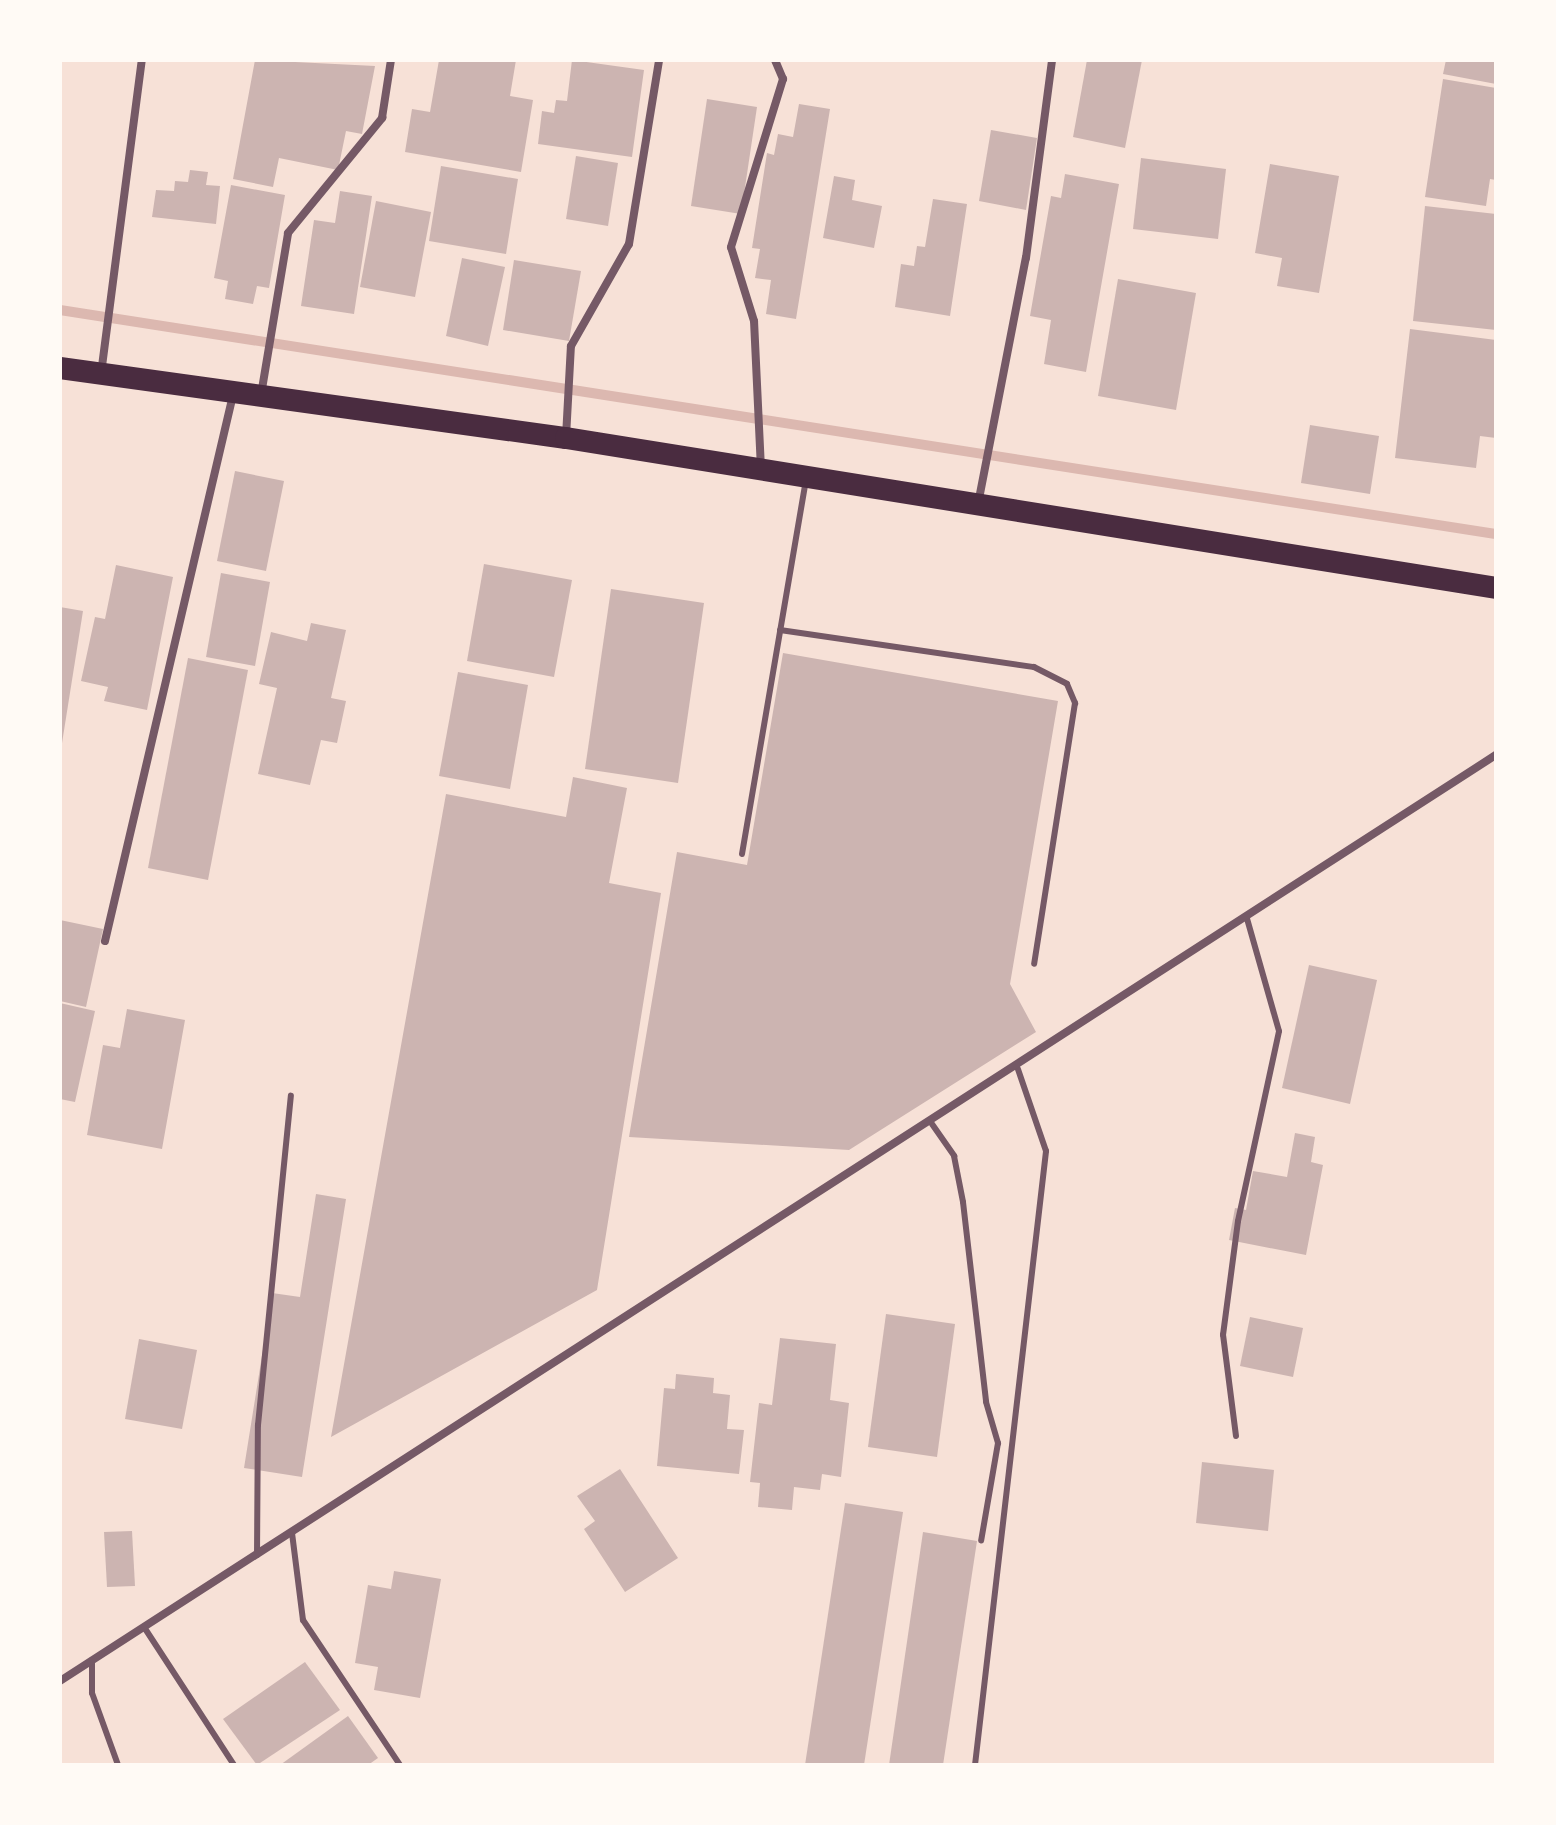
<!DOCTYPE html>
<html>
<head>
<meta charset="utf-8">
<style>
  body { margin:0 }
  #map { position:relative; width:1556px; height:1825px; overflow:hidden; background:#f7e1d7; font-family:"DM Sans",sans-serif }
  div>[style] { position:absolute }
  .stream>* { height:10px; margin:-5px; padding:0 5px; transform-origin:5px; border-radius:5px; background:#dcb8b0 }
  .building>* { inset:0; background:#ccb4b1 }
  .service>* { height:6px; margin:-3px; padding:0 3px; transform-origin:3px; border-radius:3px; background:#755966 }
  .minor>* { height:8px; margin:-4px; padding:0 4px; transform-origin:4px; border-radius:4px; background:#755966 }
  .trunk>* { height:22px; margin:-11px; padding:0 11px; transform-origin:11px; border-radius:11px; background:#4a2c40 }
  span { translate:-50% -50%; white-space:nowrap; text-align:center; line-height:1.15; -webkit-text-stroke:6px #fffaf5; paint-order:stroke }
  .frame { position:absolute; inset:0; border:62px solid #fffaf5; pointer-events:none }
</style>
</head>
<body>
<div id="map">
  <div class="stream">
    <i style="left:60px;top:310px;width:1453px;rotate:8.87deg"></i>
  </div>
  <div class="building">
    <i style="clip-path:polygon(255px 60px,375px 66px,362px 134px,346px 131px,338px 170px,279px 158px,273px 187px,233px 179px)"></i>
    <i style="clip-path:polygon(439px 60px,516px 60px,510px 96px,533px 100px,521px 172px,405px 152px,412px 109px,430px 112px)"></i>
    <i style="clip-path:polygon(572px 60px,644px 70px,632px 157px,538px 144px,542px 111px,554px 113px,556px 100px,567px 101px)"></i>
    <i style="clip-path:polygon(1087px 60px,1142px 60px,1125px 148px,1073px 137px)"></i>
    <i style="clip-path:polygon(1446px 60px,1496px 60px,1496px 84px,1443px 74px)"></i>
    <i style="clip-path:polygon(1443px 79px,1496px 88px,1496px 180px,1490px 179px,1486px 206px,1425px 197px)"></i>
    <i style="clip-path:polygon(707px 99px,757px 107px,741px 214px,691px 206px)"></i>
    <i style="clip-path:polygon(799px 104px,830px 109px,796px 319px,766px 314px,771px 280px,755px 278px,760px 249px,752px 248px,767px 153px,774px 155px,778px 134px,793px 137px)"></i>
    <i style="clip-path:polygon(991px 130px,1037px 138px,1026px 210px,979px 201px)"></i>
    <i style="clip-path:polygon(576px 156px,618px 163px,608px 226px,566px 219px)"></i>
    <i style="clip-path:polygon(1141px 158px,1226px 169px,1218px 239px,1133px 229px)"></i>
    <i style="clip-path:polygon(1270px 164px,1339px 176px,1319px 293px,1277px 286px,1282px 258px,1255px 253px)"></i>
    <i style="clip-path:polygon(441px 166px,518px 179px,506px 254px,429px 241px)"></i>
    <i style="clip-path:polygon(190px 170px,208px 172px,206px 185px,220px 186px,216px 224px,152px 217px,156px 190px,174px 191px,175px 181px,188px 182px)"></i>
    <i style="clip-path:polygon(1065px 174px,1119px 184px,1086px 372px,1044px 364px,1051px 320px,1030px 316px,1051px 196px,1061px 198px)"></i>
    <i style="clip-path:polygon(834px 176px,855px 180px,852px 200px,882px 206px,874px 248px,823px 238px)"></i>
    <i style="clip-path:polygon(231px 185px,285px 195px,269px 288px,257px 286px,253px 304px,225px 299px,228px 281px,214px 278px)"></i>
    <i style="clip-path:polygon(340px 191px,372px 196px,354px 314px,301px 306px,314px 220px,335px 223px)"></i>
    <i style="clip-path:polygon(933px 199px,967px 204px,950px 316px,895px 307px,901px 264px,914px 266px,917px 246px,925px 247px)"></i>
    <i style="clip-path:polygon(376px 201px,431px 212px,415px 297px,360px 287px)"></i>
    <i style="clip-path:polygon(1425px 206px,1496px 214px,1496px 330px,1413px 321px)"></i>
    <i style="clip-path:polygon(462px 258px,505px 267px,488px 346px,446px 336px)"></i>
    <i style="clip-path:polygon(514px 260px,581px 271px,569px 341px,503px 330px)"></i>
    <i style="clip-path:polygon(1118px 279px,1196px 293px,1176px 410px,1098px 396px)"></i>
    <i style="clip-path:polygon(1410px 329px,1496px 340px,1496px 438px,1480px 436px,1476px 468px,1395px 458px)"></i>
    <i style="clip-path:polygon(1310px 425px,1379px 436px,1370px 494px,1301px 483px)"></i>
    <i style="clip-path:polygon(235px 471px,284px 481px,266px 571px,217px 561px)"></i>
    <i style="clip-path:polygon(484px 564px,572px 580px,554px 677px,467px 661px)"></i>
    <i style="clip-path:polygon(116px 565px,173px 577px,147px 710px,104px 701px,108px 687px,81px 681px,95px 617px,105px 619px)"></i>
    <i style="clip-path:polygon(221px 573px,270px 582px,255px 666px,206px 657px)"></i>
    <i style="clip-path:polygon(611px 589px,704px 603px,678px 783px,585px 769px)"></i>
    <i style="clip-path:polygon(60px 607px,83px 611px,62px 743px,60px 743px)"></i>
    <i style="clip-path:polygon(311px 623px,346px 630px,331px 698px,346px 701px,337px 743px,321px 740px,310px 785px,258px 774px,277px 688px,259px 684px,271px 632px,307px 641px)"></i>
    <i style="clip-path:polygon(783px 653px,1058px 701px,1010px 984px,1036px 1032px,849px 1150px,629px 1137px,677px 852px,747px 865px)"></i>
    <i style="clip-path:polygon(188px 658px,248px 670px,208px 880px,148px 868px)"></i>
    <i style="clip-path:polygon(458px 672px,528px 685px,510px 789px,439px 776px)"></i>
    <i style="clip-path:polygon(573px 777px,627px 788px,609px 883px,661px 893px,597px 1290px,331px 1437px,446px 794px,566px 817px)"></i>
    <i style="clip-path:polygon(60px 920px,103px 929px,86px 1007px,60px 1001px)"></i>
    <i style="clip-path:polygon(1309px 965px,1377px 980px,1350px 1104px,1282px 1088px)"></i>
    <i style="clip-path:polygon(60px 1003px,95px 1011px,75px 1102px,60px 1099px)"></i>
    <i style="clip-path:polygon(127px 1009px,185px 1020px,162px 1149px,87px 1135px,103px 1045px,120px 1048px)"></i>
    <i style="clip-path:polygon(1295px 1133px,1315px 1137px,1311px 1162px,1323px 1165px,1306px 1255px,1229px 1240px,1235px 1208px,1246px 1210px,1253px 1171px,1287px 1177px)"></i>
    <i style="clip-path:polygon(316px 1194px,346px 1199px,302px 1477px,244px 1468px,272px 1293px,300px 1297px)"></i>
    <i style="clip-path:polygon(886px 1314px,955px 1324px,937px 1457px,868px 1447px)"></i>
    <i style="clip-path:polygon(1250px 1317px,1303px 1328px,1293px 1377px,1240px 1366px)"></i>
    <i style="clip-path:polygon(780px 1338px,836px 1344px,830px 1400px,849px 1403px,841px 1477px,822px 1474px,820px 1490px,794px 1487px,792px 1510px,758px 1507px,760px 1483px,750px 1482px,759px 1403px,772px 1405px)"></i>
    <i style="clip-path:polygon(139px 1339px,197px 1350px,182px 1429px,125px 1419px)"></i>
    <i style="clip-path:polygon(676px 1374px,714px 1378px,713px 1393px,730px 1395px,727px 1429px,744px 1430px,739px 1474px,657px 1466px,664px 1388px,675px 1389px)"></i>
    <i style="clip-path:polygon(1202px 1462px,1274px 1470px,1268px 1531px,1196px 1523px)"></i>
    <i style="clip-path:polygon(620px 1469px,678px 1558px,625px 1592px,584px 1529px,595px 1521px,577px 1496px)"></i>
    <i style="clip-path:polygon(845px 1503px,903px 1512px,864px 1765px,805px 1765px)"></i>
    <i style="clip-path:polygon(132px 1531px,135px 1586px,107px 1587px,104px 1532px)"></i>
    <i style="clip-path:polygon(923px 1532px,977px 1541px,943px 1765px,889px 1765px)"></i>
    <i style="clip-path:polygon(394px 1571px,441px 1579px,420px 1698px,374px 1690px,378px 1667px,355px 1663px,368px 1585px,391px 1589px)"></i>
    <i style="clip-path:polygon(305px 1662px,340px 1710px,257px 1765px,223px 1719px)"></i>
    <i style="clip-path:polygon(348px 1716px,378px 1758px,368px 1765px,280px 1765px)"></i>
  </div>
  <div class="service">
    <i style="left:780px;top:630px;width:257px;rotate:8.3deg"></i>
    <i style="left:1034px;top:667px;width:37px;rotate:27deg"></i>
    <i style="left:1067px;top:684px;width:21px;rotate:67deg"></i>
    <i style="left:1075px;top:703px;width:264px;rotate:98.9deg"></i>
    <i style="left:742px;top:854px;width:379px;rotate:-80.3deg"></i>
    <i style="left:932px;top:1124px;width:39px;rotate:55deg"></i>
    <i style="left:954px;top:1156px;width:47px;rotate:78.9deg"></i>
    <i style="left:963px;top:1202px;width:201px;rotate:83.4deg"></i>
    <i style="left:986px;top:1402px;width:43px;rotate:73.7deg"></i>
    <i style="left:998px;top:1443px;width:99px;rotate:99.8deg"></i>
    <i style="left:1236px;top:1436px;width:102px;rotate:-97.3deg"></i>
    <i style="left:1223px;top:1335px;width:115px;rotate:-82.5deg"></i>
    <i style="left:1238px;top:1221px;width:194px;rotate:-77.8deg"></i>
    <i style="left:1279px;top:1031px;width:116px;rotate:-105.9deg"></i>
    <i style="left:292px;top:1533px;width:88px;rotate:82.8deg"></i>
    <i style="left:303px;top:1620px;width:174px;rotate:56.2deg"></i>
    <i style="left:257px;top:1555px;width:130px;rotate:-89.6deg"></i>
    <i style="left:258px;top:1425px;width:331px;rotate:-84.3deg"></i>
    <i style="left:144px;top:1627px;width:165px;rotate:56.9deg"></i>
    <i style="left:92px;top:1660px;width:33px;rotate:90deg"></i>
    <i style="left:92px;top:1693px;width:77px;rotate:70.1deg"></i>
    <i style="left:975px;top:1765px;width:618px;rotate:-83.4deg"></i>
    <i style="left:1046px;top:1151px;width:87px;rotate:-108.9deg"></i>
  </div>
  <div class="minor">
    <i style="left:101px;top:374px;width:317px;rotate:-82.6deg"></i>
    <i style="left:261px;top:395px;width:164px;rotate:-80.5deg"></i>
    <i style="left:288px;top:233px;width:149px;rotate:-50.7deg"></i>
    <i style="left:382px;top:118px;width:59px;rotate:-81.2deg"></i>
    <i style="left:566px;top:437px;width:91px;rotate:-86.9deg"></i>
    <i style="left:571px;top:346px;width:117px;rotate:-60.4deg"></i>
    <i style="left:629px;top:244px;width:186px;rotate:-80.7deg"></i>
    <i style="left:761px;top:469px;width:148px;rotate:-92.7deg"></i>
    <i style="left:754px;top:321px;width:77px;rotate:-107.3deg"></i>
    <i style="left:731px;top:247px;width:176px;rotate:-72.8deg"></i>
    <i style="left:783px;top:79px;width:21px;rotate:-113deg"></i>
    <i style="left:978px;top:504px;width:251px;rotate:-79deg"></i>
    <i style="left:1026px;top:258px;width:200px;rotate:-82.5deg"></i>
    <i style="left:105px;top:941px;width:561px;rotate:-76.81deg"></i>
    <i style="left:60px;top:1681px;width:1709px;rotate:-32.82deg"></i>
  </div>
  <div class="trunk">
    <i style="left:60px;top:368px;width:511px;rotate:7.88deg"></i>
    <i style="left:566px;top:438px;width:942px;rotate:9.16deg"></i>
  </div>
  <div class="frame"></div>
</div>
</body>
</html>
